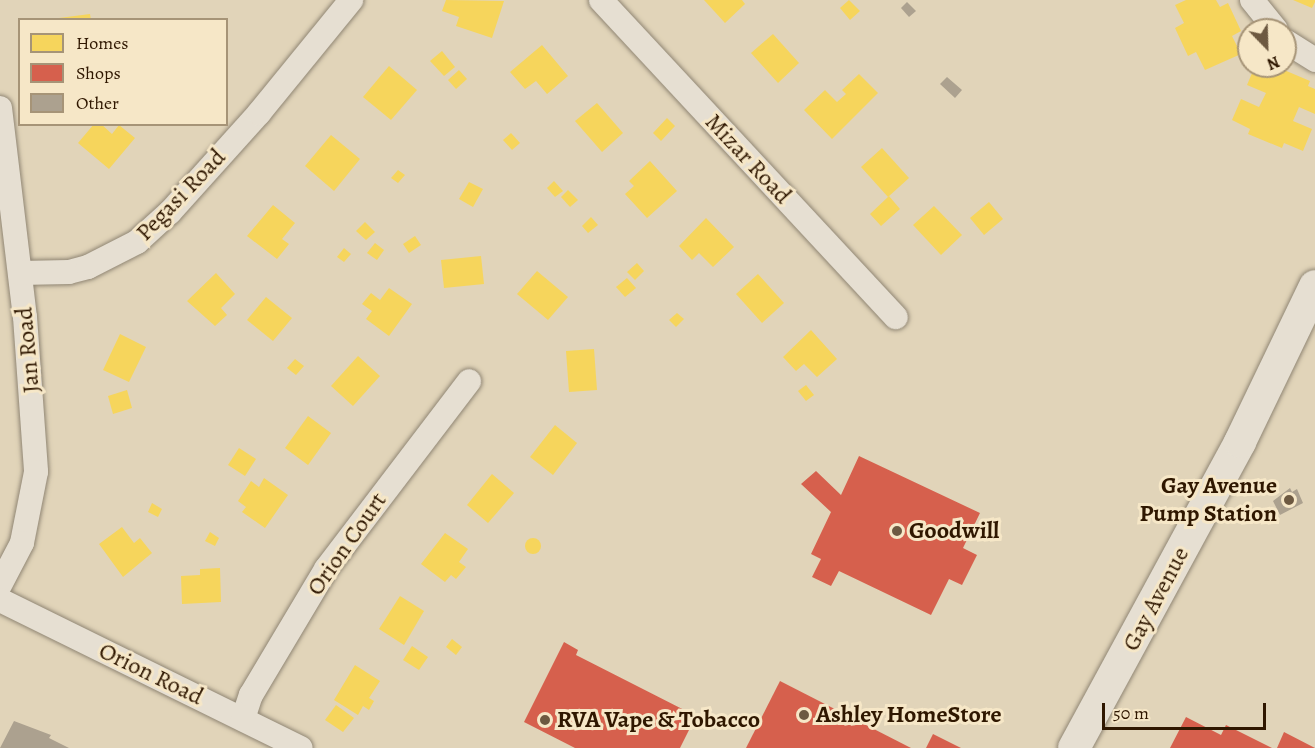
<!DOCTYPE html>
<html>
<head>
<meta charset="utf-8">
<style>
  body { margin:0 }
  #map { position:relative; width:1315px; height:748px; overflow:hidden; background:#e1d4b9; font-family:Alegreya,serif }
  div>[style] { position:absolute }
  .homes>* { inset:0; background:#f6d55c }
  .round { border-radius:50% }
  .shops>* { inset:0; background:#d6604d }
  .building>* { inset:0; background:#aca18f }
  .roads { filter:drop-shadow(0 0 2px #908674) drop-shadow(0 0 2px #908674) }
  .minor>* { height:24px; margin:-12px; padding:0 12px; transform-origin:12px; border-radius:12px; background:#e6dfd2 }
  .tertiary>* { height:32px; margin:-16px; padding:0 16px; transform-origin:16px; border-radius:16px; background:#e6dfd2 }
  .dots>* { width:16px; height:16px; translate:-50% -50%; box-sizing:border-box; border:3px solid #f6e7c7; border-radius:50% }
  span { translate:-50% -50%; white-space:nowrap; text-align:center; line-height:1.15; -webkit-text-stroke:6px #f6e7c7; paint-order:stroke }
  .street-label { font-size:24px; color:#2f1700 }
  .poi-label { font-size:24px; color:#2f1700; font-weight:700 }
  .right { translate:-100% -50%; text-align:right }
  .left { translate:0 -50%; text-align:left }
  .legend { position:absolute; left:18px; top:18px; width:210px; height:108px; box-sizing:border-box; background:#f6e7c7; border:2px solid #a69477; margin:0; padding:8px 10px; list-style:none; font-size:18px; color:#2f1700 }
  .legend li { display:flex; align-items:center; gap:12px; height:30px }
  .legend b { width:30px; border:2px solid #a69477 }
  .north { position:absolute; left:1237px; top:18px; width:60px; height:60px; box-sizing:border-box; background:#f6e7c7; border:2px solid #a69477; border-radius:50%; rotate:157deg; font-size:16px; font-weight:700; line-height:24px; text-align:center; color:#2f1700 }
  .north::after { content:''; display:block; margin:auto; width:21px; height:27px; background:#6d5941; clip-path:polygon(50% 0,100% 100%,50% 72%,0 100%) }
  .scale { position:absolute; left:1102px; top:703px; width:164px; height:27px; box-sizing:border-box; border:3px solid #2f1700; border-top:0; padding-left:8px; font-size:18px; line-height:21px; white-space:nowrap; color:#2f1700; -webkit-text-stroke:4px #f6e7c7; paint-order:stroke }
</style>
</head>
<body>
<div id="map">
  <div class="homes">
    <i style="clip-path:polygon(446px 0,504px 1px,492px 38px,456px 26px,459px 17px,442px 11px)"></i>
    <i style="clip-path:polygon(704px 0,742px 0,745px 4px,725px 23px)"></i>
    <i style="clip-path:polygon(849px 0,860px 11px,850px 20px,840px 8px)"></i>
    <i style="clip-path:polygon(1186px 0,1216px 0,1220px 7px,1228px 3px,1241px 31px,1232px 36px,1241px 54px,1205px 70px,1196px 52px,1188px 56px,1175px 28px,1184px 23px,1175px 5px)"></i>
    <i style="clip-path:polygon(1293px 0,1315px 0,1315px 2px,1312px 8px)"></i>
    <i style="clip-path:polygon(90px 14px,91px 20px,59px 20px,59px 18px)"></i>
    <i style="clip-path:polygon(773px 34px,799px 63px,778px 83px,751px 53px)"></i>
    <i style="clip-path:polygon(542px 45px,568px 76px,547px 94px,536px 81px,525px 89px,510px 72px)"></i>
    <i style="clip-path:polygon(442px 51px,455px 67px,444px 76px,430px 61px)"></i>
    <i style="clip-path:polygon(389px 66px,417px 90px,391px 120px,363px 97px)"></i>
    <i style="clip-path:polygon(1255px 66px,1275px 72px,1277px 67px,1310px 81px,1308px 86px,1315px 89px,1315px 114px,1299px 107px,1293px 121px,1312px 129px,1303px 151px,1284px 143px,1282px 148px,1248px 134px,1250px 129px,1232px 120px,1241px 99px,1259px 107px,1266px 93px,1247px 85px)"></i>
    <i style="clip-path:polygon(459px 70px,467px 79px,456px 89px,448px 80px)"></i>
    <i style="clip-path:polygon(859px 74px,878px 93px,832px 139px,804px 110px,825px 90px,837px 102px,846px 94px,842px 90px)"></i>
    <i style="clip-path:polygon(597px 103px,623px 133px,602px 152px,575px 121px)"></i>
    <i style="clip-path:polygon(667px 118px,675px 126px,661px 141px,653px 133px)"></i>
    <i style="clip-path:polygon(94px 124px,101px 124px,112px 134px,119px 125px,135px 138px,109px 169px,78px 143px)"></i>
    <i style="clip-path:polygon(511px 133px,520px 143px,512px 150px,503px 140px)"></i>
    <i style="clip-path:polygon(331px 135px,360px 159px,334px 191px,305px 166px)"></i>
    <i style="clip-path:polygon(882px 148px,909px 178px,888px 197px,861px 167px)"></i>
    <i style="clip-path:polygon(650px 161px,677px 191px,647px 218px,625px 194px,634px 186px,629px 181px)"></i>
    <i style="clip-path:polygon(398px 170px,405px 175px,398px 183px,391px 178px)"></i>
    <i style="clip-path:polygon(554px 181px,563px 191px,555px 197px,547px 188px)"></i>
    <i style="clip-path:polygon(469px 182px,483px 189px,473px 207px,459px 199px)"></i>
    <i style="clip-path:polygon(568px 190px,578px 200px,570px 207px,561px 197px)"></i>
    <i style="clip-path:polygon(889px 196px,900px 209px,881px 226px,870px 214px)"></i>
    <i style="clip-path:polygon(989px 202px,1003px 219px,984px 235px,970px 218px)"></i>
    <i style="clip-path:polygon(273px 205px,295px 223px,282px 239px,289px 244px,277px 259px,247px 236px)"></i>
    <i style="clip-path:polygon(934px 206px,962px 235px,941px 255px,913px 225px)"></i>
    <i style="clip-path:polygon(591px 217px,598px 225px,588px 233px,582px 226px)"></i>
    <i style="clip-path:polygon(706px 218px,734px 247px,713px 267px,699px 253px,692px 260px,679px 246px)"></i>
    <i style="clip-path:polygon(365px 222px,375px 232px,366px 240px,356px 231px)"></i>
    <i style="clip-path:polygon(415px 236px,421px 245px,409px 253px,403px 244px)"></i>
    <i style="clip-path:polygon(375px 243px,384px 250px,377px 260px,367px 253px)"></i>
    <i style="clip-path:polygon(344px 248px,351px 254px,344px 262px,337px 257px)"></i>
    <i style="clip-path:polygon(481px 256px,484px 284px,444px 288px,441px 260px)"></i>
    <i style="clip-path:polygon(637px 263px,644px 271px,635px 280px,627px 272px)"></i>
    <i style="clip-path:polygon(537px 271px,568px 297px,548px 320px,517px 294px)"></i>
    <i style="clip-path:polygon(216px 273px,235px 294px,221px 308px,227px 315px,215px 326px,187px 301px)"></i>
    <i style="clip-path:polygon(758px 274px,784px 303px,762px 323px,736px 294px)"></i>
    <i style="clip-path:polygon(627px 278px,636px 288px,625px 297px,616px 287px)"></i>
    <i style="clip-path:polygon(389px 288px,412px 304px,389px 336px,366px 319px,372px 311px,362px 304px,371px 293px,380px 300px)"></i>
    <i style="clip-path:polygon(266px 297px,292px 318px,273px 341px,247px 320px)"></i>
    <i style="clip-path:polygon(677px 313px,684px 319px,676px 327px,669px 320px)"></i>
    <i style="clip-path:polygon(811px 330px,837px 359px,817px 377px,804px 364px,796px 371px,783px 357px)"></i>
    <i style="clip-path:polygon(120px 334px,146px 347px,129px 382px,103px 370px)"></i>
    <i style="clip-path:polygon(594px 349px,597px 390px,569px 392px,566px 351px)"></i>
    <i style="clip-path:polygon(358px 356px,380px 376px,353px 406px,331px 386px)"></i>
    <i style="clip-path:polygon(295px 359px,304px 366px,296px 375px,287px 368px)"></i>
    <i style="clip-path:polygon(806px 385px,814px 395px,806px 401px,798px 391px)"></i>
    <i style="clip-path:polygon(127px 390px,132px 408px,113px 414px,108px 396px)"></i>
    <i style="clip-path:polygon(308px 416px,331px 433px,308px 465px,285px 448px)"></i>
    <i style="clip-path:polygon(555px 425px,577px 443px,553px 475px,530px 457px)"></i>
    <i style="clip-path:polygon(239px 448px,256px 459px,245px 476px,228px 465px)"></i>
    <i style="clip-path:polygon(492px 474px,514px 493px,488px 523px,467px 505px)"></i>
    <i style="clip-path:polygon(264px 478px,288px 495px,265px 528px,242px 512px,246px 507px,238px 501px,251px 481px,259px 487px)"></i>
    <i style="clip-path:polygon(152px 503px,162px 509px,158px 517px,148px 512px)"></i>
    <i style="clip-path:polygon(122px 527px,134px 543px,140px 538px,152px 553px,123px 577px,99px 544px)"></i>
    <i style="clip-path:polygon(210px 532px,219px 538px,215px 546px,205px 541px)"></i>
    <i style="clip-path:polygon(445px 533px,468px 549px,459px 562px,466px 567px,456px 579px,451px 575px,445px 582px,421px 564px)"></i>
    <i class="round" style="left:525px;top:538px;width:16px;height:16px"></i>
    <i style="clip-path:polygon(220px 568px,221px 602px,182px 604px,181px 576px,200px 575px,200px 569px)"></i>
    <i style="clip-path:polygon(400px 596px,424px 611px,404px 645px,379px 629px)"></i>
    <i style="clip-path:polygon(452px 639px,462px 647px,456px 655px,446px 647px)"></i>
    <i style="clip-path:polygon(412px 646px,428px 657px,419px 670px,403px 660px)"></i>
    <i style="clip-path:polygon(355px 665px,380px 681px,369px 698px,374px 701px,369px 710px,363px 706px,358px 715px,334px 700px)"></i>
    <i style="clip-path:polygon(336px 705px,354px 718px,343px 732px,325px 720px)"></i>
  </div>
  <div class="shops">
    <i style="clip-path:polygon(859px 456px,980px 513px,963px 548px,977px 555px,962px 585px,949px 579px,931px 615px,839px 571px,831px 586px,812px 577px,821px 559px,811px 554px,831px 512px,801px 484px,816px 471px,841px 495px)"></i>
    <i style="clip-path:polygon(564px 642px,578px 650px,576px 655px,696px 716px,680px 748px,575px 748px,524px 722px)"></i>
    <i style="clip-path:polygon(780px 681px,911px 748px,746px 748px)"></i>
    <i style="clip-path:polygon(1186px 717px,1221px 735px,1226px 725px,1272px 748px,1170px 748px)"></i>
    <i style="clip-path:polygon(1284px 732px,1315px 748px,1277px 748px)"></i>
    <i style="clip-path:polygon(933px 734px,961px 748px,926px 748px)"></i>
  </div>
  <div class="building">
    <i style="clip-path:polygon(907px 2px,916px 11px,909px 17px,901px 8px)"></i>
    <i style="clip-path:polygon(947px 77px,962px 90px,955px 98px,940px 84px)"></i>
    <i style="clip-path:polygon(1290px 488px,1292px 492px,1297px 489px,1303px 503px,1280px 515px,1273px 501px)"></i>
    <i style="clip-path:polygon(14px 721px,51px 735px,49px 738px,69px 748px,0 748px)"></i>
  </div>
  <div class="roads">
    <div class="minor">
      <i style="left:601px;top:0;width:433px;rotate:47.1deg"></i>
      <i style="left:1252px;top:0;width:38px;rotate:51deg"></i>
      <i style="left:1285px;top:41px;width:36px;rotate:32deg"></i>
      <i style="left:0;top:108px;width:210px;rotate:83.2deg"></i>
      <i style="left:25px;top:317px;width:155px;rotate:85.9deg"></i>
      <i style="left:36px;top:472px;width:72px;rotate:101.2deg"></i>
      <i style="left:22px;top:543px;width:47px;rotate:117.6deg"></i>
      <i style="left:20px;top:273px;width:49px;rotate:-1.2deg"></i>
      <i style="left:69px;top:272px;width:20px;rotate:-15deg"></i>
      <i style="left:88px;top:267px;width:55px;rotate:-27deg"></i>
      <i style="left:137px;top:242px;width:45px;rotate:-42.3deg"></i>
      <i style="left:170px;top:212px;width:133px;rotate:-48deg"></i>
      <i style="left:259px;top:113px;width:146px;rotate:-50.8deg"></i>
      <i style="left:0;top:600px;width:335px;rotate:26.2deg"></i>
      <i style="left:243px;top:719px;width:25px;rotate:-72deg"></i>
      <i style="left:251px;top:695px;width:147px;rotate:-59.2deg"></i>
      <i style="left:326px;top:569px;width:236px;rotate:-52.7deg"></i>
    </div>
    <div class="tertiary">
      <i style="left:1074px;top:748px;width:348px;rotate:-61.5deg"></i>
      <i style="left:1240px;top:442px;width:173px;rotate:-64.3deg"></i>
    </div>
  </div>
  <div class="dots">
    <i style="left:1289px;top:500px;background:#6d5941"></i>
    <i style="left:897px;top:531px;background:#6d5941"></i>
    <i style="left:804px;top:715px;background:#6d5941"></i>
    <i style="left:545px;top:720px;background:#6d5941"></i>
  </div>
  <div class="street-label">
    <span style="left:748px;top:159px;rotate:47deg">Mizar Road</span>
    <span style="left:181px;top:195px;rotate:-46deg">Pegasi Road</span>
    <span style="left:28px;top:350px;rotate:-95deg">Jan Road</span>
    <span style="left:347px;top:544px;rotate:-55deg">Orion Court</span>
    <span style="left:1156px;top:599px;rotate:-62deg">Gay Avenue</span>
    <span style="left:151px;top:674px;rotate:26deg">Orion Road</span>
  </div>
  <div class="poi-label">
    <span class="right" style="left:1277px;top:500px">Gay Avenue<br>Pump Station</span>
    <span class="left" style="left:909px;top:531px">Goodwill</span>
    <span class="left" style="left:816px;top:715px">Ashley HomeStore</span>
    <span class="left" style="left:557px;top:720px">RVA Vape &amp; Tobacco</span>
  </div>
  <ul class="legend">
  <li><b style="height:16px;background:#f6d55c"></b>Homes</li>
  <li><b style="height:16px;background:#d6604d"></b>Shops</li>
  <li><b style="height:16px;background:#aca18f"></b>Other</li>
  </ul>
  <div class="north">N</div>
  <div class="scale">50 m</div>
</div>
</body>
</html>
